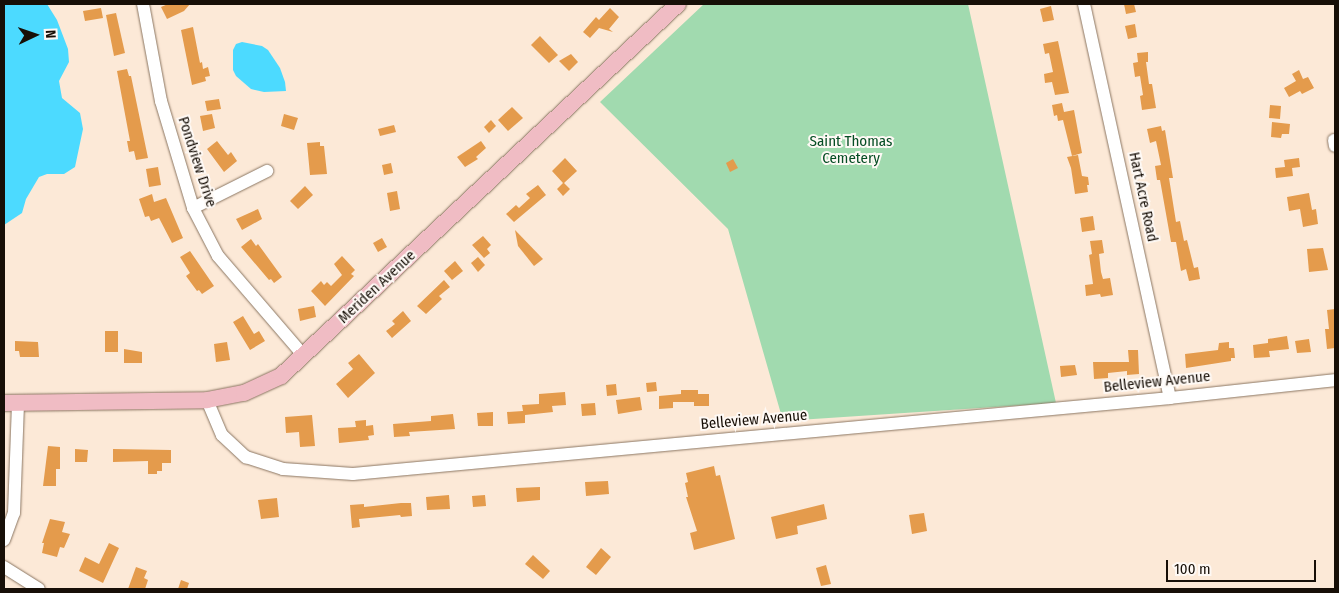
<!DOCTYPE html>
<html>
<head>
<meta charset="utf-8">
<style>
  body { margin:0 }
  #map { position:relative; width:1339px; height:593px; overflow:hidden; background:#fce9d7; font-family:"Fira Sans Condensed",sans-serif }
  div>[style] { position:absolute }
  .green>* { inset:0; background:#a1daaf }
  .water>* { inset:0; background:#4cdaff }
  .building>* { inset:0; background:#e49b4c }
  .roads { filter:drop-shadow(0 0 1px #8b7662) drop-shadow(0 0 1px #8b7662) }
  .minor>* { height:12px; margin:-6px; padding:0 6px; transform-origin:6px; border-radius:6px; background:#fff }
  .major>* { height:16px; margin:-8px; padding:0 8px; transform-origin:8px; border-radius:8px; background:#f0bcc4 }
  span { translate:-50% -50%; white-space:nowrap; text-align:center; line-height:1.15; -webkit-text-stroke:4px #fef9f5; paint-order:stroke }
  .park-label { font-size:15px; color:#054d24 }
  .street-label { font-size:15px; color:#170f07 }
  .frame { position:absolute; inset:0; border:5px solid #170f07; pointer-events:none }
  .north { position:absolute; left:10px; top:10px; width:50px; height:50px; -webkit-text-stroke:4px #fef9f5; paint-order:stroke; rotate:87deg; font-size:14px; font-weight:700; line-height:20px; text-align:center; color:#170f07 }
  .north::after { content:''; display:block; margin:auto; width:18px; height:22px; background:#170f07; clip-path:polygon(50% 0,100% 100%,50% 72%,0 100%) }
  .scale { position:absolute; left:1166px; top:560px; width:150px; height:22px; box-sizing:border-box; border:2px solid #170f07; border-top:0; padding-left:6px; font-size:15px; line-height:18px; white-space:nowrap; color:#170f07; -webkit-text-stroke:4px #fef9f5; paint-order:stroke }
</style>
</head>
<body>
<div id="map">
  <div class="green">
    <i style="clip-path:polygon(704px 4px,968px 4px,1056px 403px,783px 421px,728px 229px,600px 102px)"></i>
  </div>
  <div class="water">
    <i style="clip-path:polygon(4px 4px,47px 4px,57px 20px,68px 49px,69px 62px,59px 81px,62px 98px,80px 113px,83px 129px,75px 167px,64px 174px,47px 174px,39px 177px,26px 199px,22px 213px,4px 225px)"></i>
    <i style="clip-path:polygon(242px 42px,262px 46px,268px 50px,280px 68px,285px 82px,286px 91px,264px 92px,251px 89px,236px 76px,233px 70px,233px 50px,236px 44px)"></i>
  </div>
  <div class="building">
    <i style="clip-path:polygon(168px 4px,190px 4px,184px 11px,167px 19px,161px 7px)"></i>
    <i style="clip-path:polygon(1124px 4px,1134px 4px,1136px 12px,1126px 14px)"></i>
    <i style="clip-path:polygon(1051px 6px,1054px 20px,1043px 22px,1040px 9px)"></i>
    <i style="clip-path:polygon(101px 8px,103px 18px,85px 21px,83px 11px)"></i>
    <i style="clip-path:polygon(610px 8px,619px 17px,609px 29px,613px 32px,599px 28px,590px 38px,583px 32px,596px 17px,599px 20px)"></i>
    <i style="clip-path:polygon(116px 13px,125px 53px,114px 56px,106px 15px)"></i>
    <i style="clip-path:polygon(1135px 24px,1137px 37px,1128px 39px,1125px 26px)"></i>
    <i style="clip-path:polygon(193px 27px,200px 63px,202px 62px,203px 69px,208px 67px,210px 76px,205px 77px,206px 81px,192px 85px,181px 30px)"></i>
    <i style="clip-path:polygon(540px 36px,558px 55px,549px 63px,531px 45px)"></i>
    <i style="clip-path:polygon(1058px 41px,1069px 93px,1055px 95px,1052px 82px,1045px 83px,1044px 74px,1053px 72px,1049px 53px,1045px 54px,1043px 44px)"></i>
    <i style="clip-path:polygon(1148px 52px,1148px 62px,1146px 62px,1149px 84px,1152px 84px,1156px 108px,1142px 110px,1140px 96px,1143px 95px,1140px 76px,1135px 77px,1133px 63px,1138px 62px,1137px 53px)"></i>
    <i style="clip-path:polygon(571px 54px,578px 62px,569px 71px,559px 61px)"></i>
    <i style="clip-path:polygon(127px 69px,129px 76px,131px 76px,148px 158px,136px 160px,134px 151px,129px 152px,127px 141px,130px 141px,117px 71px)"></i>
    <i style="clip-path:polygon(1299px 70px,1303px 79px,1308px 77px,1314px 88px,1302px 94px,1300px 91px,1289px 97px,1284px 88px,1296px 81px,1292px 74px)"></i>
    <i style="clip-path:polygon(219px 99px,221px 109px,207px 111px,205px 101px)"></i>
    <i style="clip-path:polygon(1062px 103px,1064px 112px,1074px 110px,1082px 153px,1072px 156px,1063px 120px,1058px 121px,1057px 115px,1054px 116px,1052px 105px)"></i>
    <i style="clip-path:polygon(1270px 105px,1281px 106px,1280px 119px,1269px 118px)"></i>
    <i style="clip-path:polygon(512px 107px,523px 118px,508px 131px,498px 120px)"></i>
    <i style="clip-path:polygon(212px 114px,215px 128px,203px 131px,200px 116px)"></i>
    <i style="clip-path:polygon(284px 114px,298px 118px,294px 130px,281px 126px)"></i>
    <i style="clip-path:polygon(491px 120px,496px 126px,489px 133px,484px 127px)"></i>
    <i style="clip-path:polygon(1272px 122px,1290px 124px,1289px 134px,1282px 134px,1281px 138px,1271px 137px)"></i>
    <i style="clip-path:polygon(394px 125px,396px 132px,380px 136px,378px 129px)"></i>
    <i style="clip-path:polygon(1161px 126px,1162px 131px,1165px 130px,1173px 178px,1169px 178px,1176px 222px,1180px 221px,1184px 241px,1187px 240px,1194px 268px,1198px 267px,1200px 279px,1189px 281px,1186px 269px,1181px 271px,1176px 242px,1171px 242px,1160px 180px,1157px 180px,1155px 166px,1161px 165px,1156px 141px,1150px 143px,1147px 129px)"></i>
    <i style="clip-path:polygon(217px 141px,228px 155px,231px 152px,237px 161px,224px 172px,207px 149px)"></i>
    <i style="clip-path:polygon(481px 141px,486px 148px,476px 157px,478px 159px,465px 167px,457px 157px)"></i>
    <i style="clip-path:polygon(320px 142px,320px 146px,324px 146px,327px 174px,310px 175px,307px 143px)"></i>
    <i style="clip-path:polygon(1078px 155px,1082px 176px,1088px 177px,1089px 185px,1087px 185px,1088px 192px,1075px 194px,1071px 168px,1067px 157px)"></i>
    <i style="clip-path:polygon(565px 158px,577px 171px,564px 183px,570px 189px,563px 196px,557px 189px,563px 183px,552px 171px)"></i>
    <i style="clip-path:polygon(1299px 158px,1300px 167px,1292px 168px,1293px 176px,1276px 178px,1275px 168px,1285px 167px,1284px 160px)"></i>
    <i style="clip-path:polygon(733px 159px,738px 168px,730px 172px,726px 163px)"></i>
    <i style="clip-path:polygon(391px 163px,393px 173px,384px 175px,382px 165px)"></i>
    <i style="clip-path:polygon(158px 167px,161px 185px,149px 187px,146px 169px)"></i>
    <i style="clip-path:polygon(538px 185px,546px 195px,514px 222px,506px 214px,516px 205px,519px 208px,530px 198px,526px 194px)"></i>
    <i style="clip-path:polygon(305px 186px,313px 195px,298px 209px,290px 201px)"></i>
    <i style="clip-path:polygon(397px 191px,400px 209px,390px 211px,387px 193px)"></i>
    <i style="clip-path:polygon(1309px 193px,1312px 210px,1316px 209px,1318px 224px,1303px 227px,1300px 209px,1289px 211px,1287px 197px)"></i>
    <i style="clip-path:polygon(152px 194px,154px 202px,166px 198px,183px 238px,172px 243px,159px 218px,151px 221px,149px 216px,145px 217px,139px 199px)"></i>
    <i style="clip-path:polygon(258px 209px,262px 219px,242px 230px,236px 219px)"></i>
    <i style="clip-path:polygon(1093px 216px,1095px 230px,1082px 232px,1080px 218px)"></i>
    <i style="clip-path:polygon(515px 230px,543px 259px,534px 266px,518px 246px)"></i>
    <i style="clip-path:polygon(483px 236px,491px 245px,487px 249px,490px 253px,484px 258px,472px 245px)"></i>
    <i style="clip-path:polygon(382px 238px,387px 247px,378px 252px,373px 243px)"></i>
    <i style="clip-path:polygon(251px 239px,256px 246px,258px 244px,282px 277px,274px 283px,271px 279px,269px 280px,241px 247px)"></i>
    <i style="clip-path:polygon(1102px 240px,1104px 253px,1099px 254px,1101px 272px,1103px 279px,1110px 278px,1113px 295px,1101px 297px,1100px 294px,1086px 296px,1085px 285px,1093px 284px,1089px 255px,1092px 254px,1090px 241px)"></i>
    <i style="clip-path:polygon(1323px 248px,1328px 270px,1309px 272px,1307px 249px)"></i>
    <i style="clip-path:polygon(190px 251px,214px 286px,202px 294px,199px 290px,197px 291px,186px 276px,190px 273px,180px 257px)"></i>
    <i style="clip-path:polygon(342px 256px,355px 270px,351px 274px,354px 276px,325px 306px,311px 291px,321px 281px,324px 285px,327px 282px,331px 286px,342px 275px,334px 264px)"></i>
    <i style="clip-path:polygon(478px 257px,485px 265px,478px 272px,471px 263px)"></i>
    <i style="clip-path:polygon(455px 261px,463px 271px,452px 280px,444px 271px)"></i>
    <i style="clip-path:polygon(444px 280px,450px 287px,439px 296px,442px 299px,426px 314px,417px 306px)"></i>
    <i style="clip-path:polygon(314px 306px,316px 317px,300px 321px,298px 309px)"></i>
    <i style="clip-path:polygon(1335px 309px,1335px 348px,1327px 349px,1325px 329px,1329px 329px,1327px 310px)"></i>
    <i style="clip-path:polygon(403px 311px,411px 321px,392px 338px,386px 331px,395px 324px,392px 321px)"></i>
    <i style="clip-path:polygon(243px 316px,254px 334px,259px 331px,265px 341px,250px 350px,233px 322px)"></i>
    <i style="clip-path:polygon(105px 331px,118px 331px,118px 352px,105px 352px)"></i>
    <i style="clip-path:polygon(1287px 336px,1289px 349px,1269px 351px,1270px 357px,1254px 358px,1253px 345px,1268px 343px,1268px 339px)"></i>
    <i style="clip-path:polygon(1309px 339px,1311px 352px,1297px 353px,1295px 341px)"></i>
    <i style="clip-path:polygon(15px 341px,38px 342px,39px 357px,20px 357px,19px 351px,15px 351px)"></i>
    <i style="clip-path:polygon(227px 342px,230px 360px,216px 362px,214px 344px)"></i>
    <i style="clip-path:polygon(1229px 342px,1229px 348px,1234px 348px,1235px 358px,1231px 358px,1231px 361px,1186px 368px,1185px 354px,1218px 350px,1219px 343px)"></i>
    <i style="clip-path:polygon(124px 349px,142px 352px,142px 363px,124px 363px)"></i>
    <i style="clip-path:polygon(1128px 350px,1138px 350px,1139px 374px,1127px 375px,1127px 371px,1108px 373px,1108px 378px,1094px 379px,1093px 362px,1129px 362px)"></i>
    <i style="clip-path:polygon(359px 354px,375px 373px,348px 398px,336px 384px,353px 369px,348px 363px)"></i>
    <i style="clip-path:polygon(1075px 365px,1077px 375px,1061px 377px,1060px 366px)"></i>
    <i style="clip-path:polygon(656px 382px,657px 391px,647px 392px,646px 383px)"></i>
    <i style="clip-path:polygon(616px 384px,617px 395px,607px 396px,606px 385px)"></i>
    <i style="clip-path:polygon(681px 390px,698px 390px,698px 394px,709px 394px,709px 406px,694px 406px,694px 402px,673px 402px,673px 408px,659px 409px,659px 396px,681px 394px)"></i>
    <i style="clip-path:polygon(565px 392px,566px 405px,552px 406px,553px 412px,525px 415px,525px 423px,508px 424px,507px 412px,523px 411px,522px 405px,539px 404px,539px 394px)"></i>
    <i style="clip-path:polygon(640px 397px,642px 410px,618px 414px,616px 400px)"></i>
    <i style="clip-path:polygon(595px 403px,596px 415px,582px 416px,581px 404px)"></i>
    <i style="clip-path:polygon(493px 412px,493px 426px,478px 426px,477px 413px)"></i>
    <i style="clip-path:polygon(453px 414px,455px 429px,409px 432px,410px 436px,394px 437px,393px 424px,431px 421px,431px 416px)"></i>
    <i style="clip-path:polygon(312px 415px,315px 446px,300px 447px,299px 432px,286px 433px,285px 417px)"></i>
    <i style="clip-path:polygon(366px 420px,366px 426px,373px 425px,374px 435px,368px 436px,369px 440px,339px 443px,338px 428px,356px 427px,355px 421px)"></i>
    <i style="clip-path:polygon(48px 446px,60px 447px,60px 469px,56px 469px,56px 486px,43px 486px)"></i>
    <i style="clip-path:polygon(75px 449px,88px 450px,87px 462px,75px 462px)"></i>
    <i style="clip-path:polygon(113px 449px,171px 450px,171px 463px,162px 463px,162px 471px,157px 471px,157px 474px,148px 474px,148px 461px,113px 462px)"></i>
    <i style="clip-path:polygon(714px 466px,716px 476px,720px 475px,735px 539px,694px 550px,690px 533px,697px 531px,686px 497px,688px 497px,685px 483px,688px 482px,686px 473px)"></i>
    <i style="clip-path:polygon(608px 481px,609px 494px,586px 496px,585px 482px)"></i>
    <i style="clip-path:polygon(540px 487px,540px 500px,517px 502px,516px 488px)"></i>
    <i style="clip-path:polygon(449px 495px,450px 509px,427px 510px,426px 497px)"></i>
    <i style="clip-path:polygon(485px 495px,486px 506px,473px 507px,472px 496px)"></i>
    <i style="clip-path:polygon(277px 498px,279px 517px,261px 519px,258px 500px)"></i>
    <i style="clip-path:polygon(401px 503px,411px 503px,412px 516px,401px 517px,400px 515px,359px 519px,360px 527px,352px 528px,350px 505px,364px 504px,364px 507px)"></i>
    <i style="clip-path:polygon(824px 504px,827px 519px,797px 526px,798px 534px,776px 539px,771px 517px)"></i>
    <i style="clip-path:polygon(924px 513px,927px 531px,912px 534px,909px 515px)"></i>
    <i style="clip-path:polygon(50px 519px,65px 522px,62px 532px,70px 534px,64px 548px,60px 547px,57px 557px,42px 553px,44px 543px,42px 543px)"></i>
    <i style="clip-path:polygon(109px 543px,119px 548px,103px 583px,79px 571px,85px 557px,99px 564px)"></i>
    <i style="clip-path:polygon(601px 548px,611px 557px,596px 575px,586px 567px)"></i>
    <i style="clip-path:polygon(533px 555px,550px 571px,543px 579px,525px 564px)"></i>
    <i style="clip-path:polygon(826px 565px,831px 584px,821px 586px,816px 568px)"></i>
    <i style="clip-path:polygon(136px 567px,147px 571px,144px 578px,148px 580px,145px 589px,128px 589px)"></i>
    <i style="clip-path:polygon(181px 580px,189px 583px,187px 589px,178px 589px)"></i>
  </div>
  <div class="roads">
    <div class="minor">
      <i style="left:143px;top:4px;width:99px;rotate:79.5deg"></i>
      <i style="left:161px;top:101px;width:112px;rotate:73.3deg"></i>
      <i style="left:193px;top:208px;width:54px;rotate:62.5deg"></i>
      <i style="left:218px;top:256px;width:132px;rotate:49.3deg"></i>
      <i style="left:1084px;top:4px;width:403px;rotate:77.7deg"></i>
      <i style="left:1334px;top:140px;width:6px;rotate:81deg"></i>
      <i style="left:193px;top:208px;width:83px;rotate:-26.6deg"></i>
      <i style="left:207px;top:400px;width:38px;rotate:67deg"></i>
      <i style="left:222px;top:435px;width:33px;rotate:43deg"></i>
      <i style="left:246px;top:457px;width:39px;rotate:18deg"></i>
      <i style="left:283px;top:469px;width:70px;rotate:4.1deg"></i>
      <i style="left:353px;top:474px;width:821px;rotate:-5.31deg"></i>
      <i style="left:1170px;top:398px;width:166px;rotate:-6.2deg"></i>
      <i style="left:4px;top:540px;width:29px;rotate:-70deg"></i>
      <i style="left:14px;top:513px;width:110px;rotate:-87.9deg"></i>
      <i style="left:4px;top:567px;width:41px;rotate:32.2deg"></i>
    </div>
    <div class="major">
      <i style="left:4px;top:403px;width:203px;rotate:-0.8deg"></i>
      <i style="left:207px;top:400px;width:38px;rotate:-11deg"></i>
      <i style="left:244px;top:393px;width:41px;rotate:-24.7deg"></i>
      <i style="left:281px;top:376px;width:544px;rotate:-43.14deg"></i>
    </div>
  </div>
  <div class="park-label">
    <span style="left:851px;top:150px">Saint Thomas<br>Cemetery</span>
  </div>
  <div class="street-label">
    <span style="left:197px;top:162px;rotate:72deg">Pondview Drive</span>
    <span style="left:1143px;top:197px;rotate:78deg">Hart Acre Road</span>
    <span style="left:377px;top:287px;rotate:-43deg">Meriden Avenue</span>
    <span style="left:1157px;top:382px;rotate:-6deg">Belleview Avenue</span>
    <span style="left:754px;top:420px;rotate:-5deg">Belleview Avenue</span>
  </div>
  <div class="frame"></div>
  <div class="north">N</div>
  <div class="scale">100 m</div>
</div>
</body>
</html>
